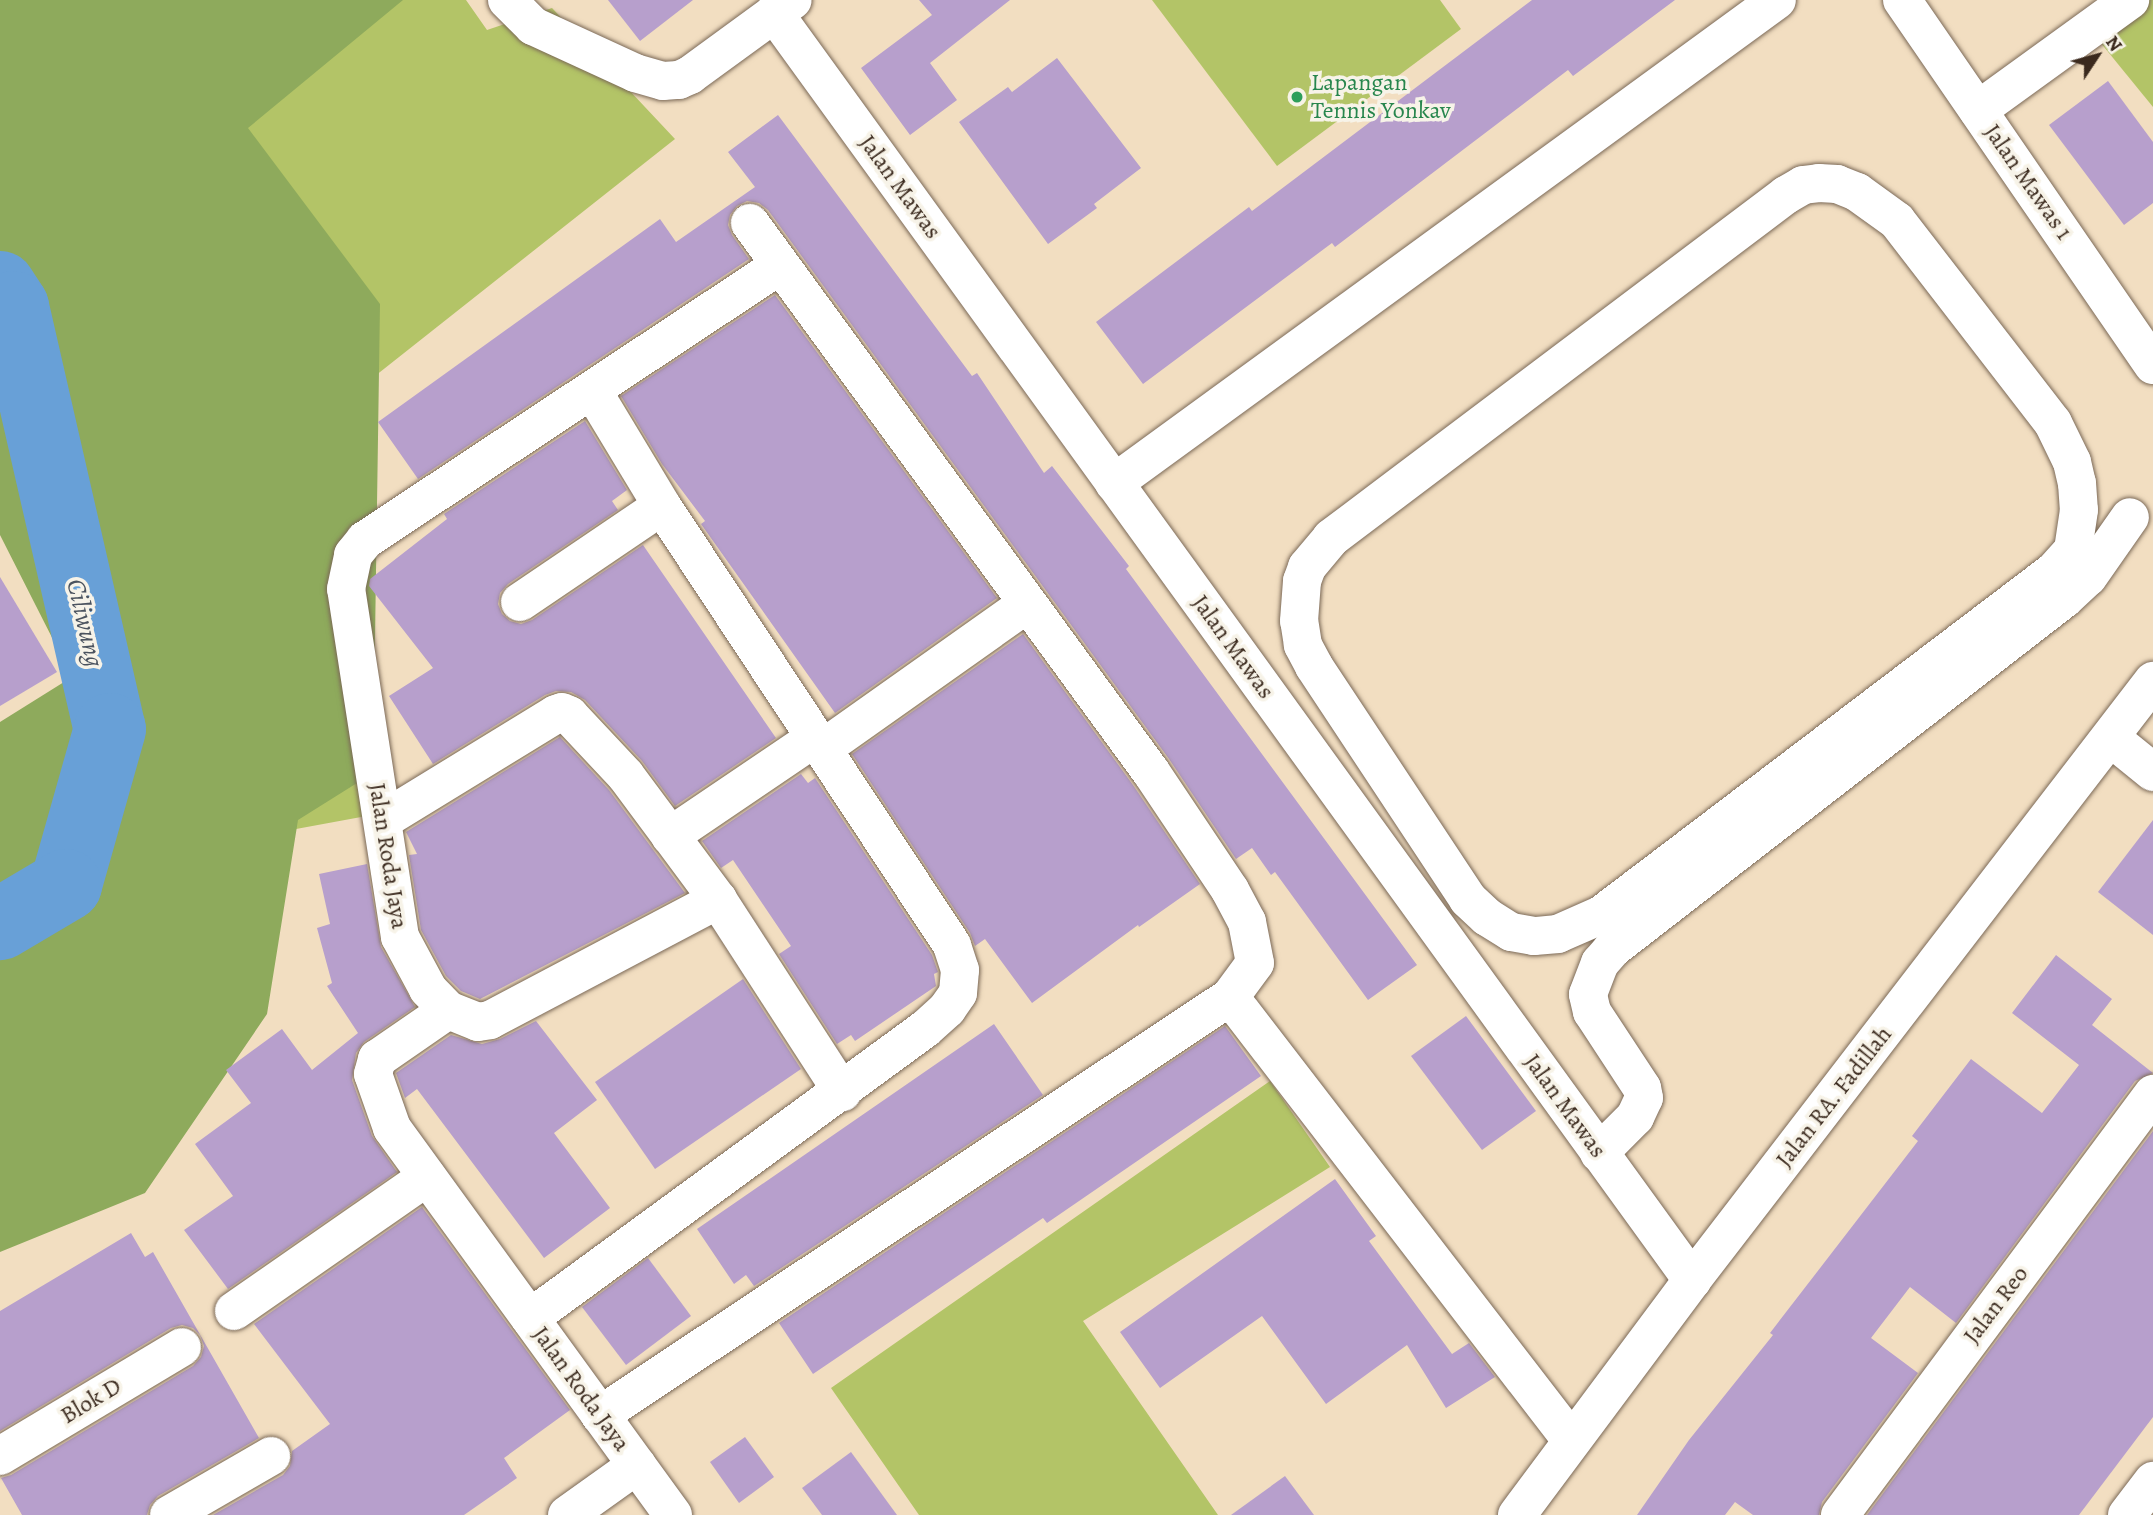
<!DOCTYPE html>
<html>
<head>
<meta charset="utf-8">
<style>
  body { margin:0 }
  #map { position:relative; width:2153px; height:1515px; overflow:hidden; background:#f2dec1; font-family:Alegreya,serif }
  div>[style] { position:absolute }
  .green>* { inset:0; background:#b3c467 }
  .forest>* { inset:0; background:#8eaa5c }
  .river>* { height:72px; margin:-36px; padding:0 36px; transform-origin:36px; border-radius:36px; background:#68a0d7 }
  .building>* { inset:0; background:#b79fcc }
  .roads { filter:drop-shadow(0 0 2px #7b6957) drop-shadow(0 0 2px #7b6957) }
  .minor>* { height:38px; margin:-19px; padding:0 19px; transform-origin:19px; border-radius:19px; background:#fff }
  .major>* { height:38px; margin:-19px; padding:0 19px; transform-origin:19px; border-radius:19px; background:#fff }
  .dots>* { width:19px; height:19px; translate:-50% -50%; box-sizing:border-box; border:4px solid #f7f3e8; border-radius:50% }
  span { translate:-50% -50%; white-space:nowrap; text-align:center; line-height:1.15; -webkit-text-stroke:7px #f7f3e8; paint-order:stroke }
  .leisure-label { font-size:24px; color:#27864d }
  .left { translate:0 -50%; text-align:left }
  .street-label { font-size:24px; color:#3b2a1e }
  .water-label { font-size:26px; color:#4b535f; font-style:italic }
  .north { position:absolute; left:2062px; top:21px; width:70px; height:70px; -webkit-text-stroke:5px #f7f3e8; paint-order:stroke; rotate:54deg; font-size:19px; font-weight:700; line-height:28px; text-align:center; color:#3b2a1e }
  .north::after { content:''; display:block; margin:auto; width:24px; height:32px; background:#3b2a1e; clip-path:polygon(50% 0,100% 100%,50% 72%,0 100%) }
</style>
</head>
<body>
<div id="map">
  <div class="green">
    <i style="clip-path:polygon(0 0,466px 0,487px 30px,552px 8px,675px 139px,332px 410px,372px 815px,231px 841px)"></i>
    <i style="clip-path:polygon(1152px 0,1440px 0,1461px 29px,1277px 166px)"></i>
    <i style="clip-path:polygon(2135px 0,2153px 0,2153px 107px,2100px 42px)"></i>
    <i style="clip-path:polygon(1270px 1081px,1330px 1167px,1083px 1321px,1218px 1515px,919px 1515px,831px 1388px)"></i>
  </div>
  <div class="forest">
    <i style="clip-path:polygon(0 0,403px 0,248px 128px,380px 304px,373px 773px,298px 820px,267px 1014px,145px 1193px,0 1252px,0 722px,72px 677px,0 535px)"></i>
  </div>
  <div class="river">
    <i style="left:0;top:287px;width:24px;rotate:57deg"></i>
    <i style="left:13px;top:307px;width:433px;rotate:77.1deg"></i>
    <i style="left:110px;top:729px;width:162px;rotate:105.8deg"></i>
    <i style="left:66px;top:885px;width:77px;rotate:149.4deg"></i>
  </div>
  <div class="building">
    <i style="clip-path:polygon(608px 0,693px 0,640px 41px)"></i>
    <i style="clip-path:polygon(919px 0,1010px 0,930px 63px,957px 100px,910px 135px,861px 68px,932px 15px)"></i>
    <i style="clip-path:polygon(1532px 0,1675px 0,1573px 76px,1568px 70px,1335px 247px,1332px 243px,1143px 384px,1096px 322px,1249px 207px,1252px 211px)"></i>
    <i style="clip-path:polygon(1057px 58px,1141px 168px,1094px 204px,1097px 208px,1048px 244px,959px 122px,1008px 87px,1012px 92px)"></i>
    <i style="clip-path:polygon(2108px 81px,2153px 142px,2153px 203px,2124px 225px,2049px 125px)"></i>
    <i style="clip-path:polygon(778px 115px,972px 376px,977px 373px,1044px 473px,1052px 466px,1129px 566px,1126px 569px,1417px 965px,1368px 1000px,1275px 872px,1271px 875px,1252px 848px,1236px 859px,1169px 759px,768px 210px,759px 203px,747px 201px,737px 206px,730px 215px,728px 225px,732px 235px,749px 259px,418px 479px,378px 422px,660px 219px,676px 242px,755px 187px,728px 152px)"></i>
    <i style="clip-path:polygon(775px 295px,997px 598px,835px 713px,701px 524px,705px 521px,662px 464px,621px 396px)"></i>
    <i style="clip-path:polygon(585px 421px,627px 490px,612px 501px,618px 510px,508px 584px,500px 593px,498px 604px,502px 614px,510px 621px,521px 624px,532px 620px,643px 545px,776px 738px,675px 806px,642px 761px,585px 700px,571px 692px,556px 691px,545px 695px,433px 764px,389px 696px,433px 668px,369px 586px,370px 579px,447px 519px,444px 514px)"></i>
    <i style="clip-path:polygon(0 577px,57px 672px,0 706px)"></i>
    <i style="clip-path:polygon(1023px 634px,1133px 785px,1200px 884px,1139px 927px,1138px 925px,1032px 1003px,985px 939px,975px 946px,970px 933px,852px 754px)"></i>
    <i style="clip-path:polygon(560px 737px,609px 790px,685px 893px,480px 999px,461px 991px,446px 976px,421px 930px,409px 855px,417px 854px,406px 832px)"></i>
    <i style="clip-path:polygon(801px 774px,808px 783px,815px 778px,932px 955px,938px 972px,934px 974px,936px 986px,855px 1041px,851px 1035px,837px 1044px,779px 954px,791px 946px,733px 860px,721px 868px,702px 841px)"></i>
    <i style="clip-path:polygon(2153px 820px,2153px 935px,2098px 892px)"></i>
    <i style="clip-path:polygon(367px 864px,381px 947px,415px 1007px,364px 1042px,356px 1053px,352px 1080px,372px 1136px,397px 1172px,228px 1289px,184px 1230px,233px 1196px,195px 1144px,251px 1103px,226px 1070px,282px 1029px,312px 1070px,358px 1033px,327px 986px,332px 983px,317px 928px,330px 924px,319px 874px)"></i>
    <i style="clip-path:polygon(2056px 955px,2112px 999px,2092px 1025px,2153px 1073px,2135px 1081px,1956px 1323px,1910px 1287px,1871px 1338px,1918px 1373px,1822px 1502px,1819px 1515px,1753px 1515px,1735px 1502px,1725px 1515px,1637px 1515px,1689px 1440px,1773px 1335px,1770px 1333px,1918px 1141px,1912px 1136px,1971px 1059px,2042px 1113px,2079px 1065px,2012px 1013px)"></i>
    <i style="clip-path:polygon(743px 979px,801px 1069px,655px 1169px,595px 1082px)"></i>
    <i style="clip-path:polygon(1466px 1016px,1536px 1111px,1482px 1150px,1411px 1056px)"></i>
    <i style="clip-path:polygon(536px 1021px,597px 1100px,554px 1133px,610px 1208px,544px 1258px,417px 1089px,405px 1098px,396px 1073px,451px 1035px,482px 1044px,500px 1039px)"></i>
    <i style="clip-path:polygon(994px 1024px,1043px 1095px,754px 1286px,746px 1275px,734px 1284px,697px 1229px)"></i>
    <i style="clip-path:polygon(1225px 1026px,1261px 1076px,1047px 1223px,1043px 1218px,813px 1374px,779px 1323px)"></i>
    <i style="clip-path:polygon(2153px 1131px,2153px 1417px,2079px 1515px,1867px 1515px)"></i>
    <i style="clip-path:polygon(1335px 1179px,1376px 1236px,1369px 1241px,1452px 1354px,1469px 1343px,1495px 1377px,1446px 1408px,1407px 1345px,1326px 1404px,1262px 1316px,1160px 1388px,1120px 1332px)"></i>
    <i style="clip-path:polygon(422px 1207px,570px 1410px,504px 1458px,517px 1478px,464px 1515px,213px 1515px,283px 1475px,290px 1466px,292px 1451px,330px 1424px,254px 1324px)"></i>
    <i style="clip-path:polygon(131px 1233px,145px 1257px,153px 1252px,259px 1438px,158px 1496px,150px 1505px,147px 1515px,22px 1515px,1px 1478px,11px 1475px,193px 1366px,201px 1357px,204px 1346px,200px 1335px,193px 1328px,182px 1325px,171px 1328px,0 1431px,0 1311px)"></i>
    <i style="clip-path:polygon(648px 1258px,691px 1316px,626px 1365px,582px 1307px)"></i>
    <i style="clip-path:polygon(745px 1437px,774px 1477px,739px 1503px,710px 1462px)"></i>
    <i style="clip-path:polygon(851px 1452px,897px 1515px,822px 1515px,802px 1488px)"></i>
    <i style="clip-path:polygon(1285px 1476px,1314px 1515px,1231px 1515px)"></i>
  </div>
  <div class="roads">
    <div class="minor">
      <i style="left:507px;top:0;width:37px;rotate:45deg"></i>
      <i style="left:533px;top:26px;width:112px;rotate:24.7deg"></i>
      <i style="left:635px;top:73px;width:29px;rotate:16deg"></i>
      <i style="left:663px;top:81px;width:16px;rotate:-4deg"></i>
      <i style="left:679px;top:80px;width:12px;rotate:-24deg"></i>
      <i style="left:690px;top:75px;width:127px;rotate:-36.1deg"></i>
      <i style="left:1902px;top:0;width:443px;rotate:55.5deg"></i>
      <i style="left:774px;top:13px;width:1565px;rotate:54.07deg"></i>
      <i style="left:1978px;top:110px;width:188px;rotate:-35.9deg"></i>
      <i style="left:1819px;top:183px;width:18px;rotate:3deg"></i>
      <i style="left:1837px;top:184px;width:22px;rotate:22deg"></i>
      <i style="left:1857px;top:192px;width:49px;rotate:35.9deg"></i>
      <i style="left:1897px;top:221px;width:255px;rotate:52.3deg"></i>
      <i style="left:2053px;top:423px;width:43px;rotate:64deg"></i>
      <i style="left:2072px;top:462px;width:22px;rotate:77deg"></i>
      <i style="left:2077px;top:483px;width:27px;rotate:86deg"></i>
      <i style="left:2079px;top:510px;width:40px;rotate:98.5deg"></i>
      <i style="left:2073px;top:550px;width:28px;rotate:132deg"></i>
      <i style="left:2054px;top:571px;width:569px;rotate:142.79deg"></i>
      <i style="left:1601px;top:915px;width:47px;rotate:156.2deg"></i>
      <i style="left:1558px;top:934px;width:24px;rotate:175deg"></i>
      <i style="left:1534px;top:936px;width:23px;rotate:-170deg"></i>
      <i style="left:1511px;top:932px;width:28px;rotate:-148deg"></i>
      <i style="left:1487px;top:917px;width:26px;rotate:-137deg"></i>
      <i style="left:1468px;top:899px;width:279px;rotate:-123.5deg"></i>
      <i style="left:1314px;top:666px;width:24px;rotate:-118deg"></i>
      <i style="left:1303px;top:645px;width:24px;rotate:-99deg"></i>
      <i style="left:1299px;top:621px;width:40px;rotate:-85.7deg"></i>
      <i style="left:1302px;top:581px;width:15px;rotate:-70deg"></i>
      <i style="left:1307px;top:567px;width:38px;rotate:-50deg"></i>
      <i style="left:1331px;top:538px;width:570px;rotate:-37.01deg"></i>
      <i style="left:1786px;top:195px;width:20px;rotate:-30deg"></i>
      <i style="left:1803px;top:185px;width:16px;rotate:-7deg"></i>
      <i style="left:1114px;top:483px;width:820px;rotate:-36.07deg"></i>
      <i style="left:520px;top:602px;width:171px;rotate:-34.1deg"></i>
      <i style="left:2111px;top:738px;width:54px;rotate:39deg"></i>
      <i style="left:822px;top:749px;width:251px;rotate:-35.3deg"></i>
      <i style="left:383px;top:820px;width:203px;rotate:-31.5deg"></i>
      <i style="left:556px;top:714px;width:6px;rotate:-18deg"></i>
      <i style="left:562px;top:712px;width:8px;rotate:23deg"></i>
      <i style="left:569px;top:715px;width:83px;rotate:46.9deg"></i>
      <i style="left:626px;top:776px;width:154px;rotate:53.4deg"></i>
      <i style="left:718px;top:900px;width:229px;rotate:57.1deg"></i>
      <i style="left:670px;top:836px;width:175px;rotate:-34.1deg"></i>
      <i style="left:1230px;top:997px;width:559px;rotate:52.41deg"></i>
      <i style="left:448px;top:1010px;width:32px;rotate:22deg"></i>
      <i style="left:478px;top:1022px;width:12px;rotate:-9deg"></i>
      <i style="left:490px;top:1020px;width:258px;rotate:-27.8deg"></i>
      <i style="left:1599px;top:1153px;width:51px;rotate:-45deg"></i>
      <i style="left:1635px;top:1117px;width:21px;rotate:-65deg"></i>
      <i style="left:1644px;top:1098px;width:10px;rotate:-101deg"></i>
      <i style="left:1642px;top:1088px;width:91px;rotate:-123.3deg"></i>
      <i style="left:1592px;top:1012px;width:18px;rotate:-103deg"></i>
      <i style="left:1588px;top:994px;width:33px;rotate:-69deg"></i>
      <i style="left:1600px;top:963px;width:18px;rotate:-49deg"></i>
      <i style="left:1612px;top:949px;width:572px;rotate:-37.75deg"></i>
      <i style="left:2064px;top:599px;width:33px;rotate:-43deg"></i>
      <i style="left:2088px;top:577px;width:73px;rotate:-55deg"></i>
      <i style="left:234px;top:1311px;width:235px;rotate:-34.8deg"></i>
      <i style="left:530px;top:1318px;width:489px;rotate:-36.2deg"></i>
      <i style="left:925px;top:1029px;width:30px;rotate:-42deg"></i>
      <i style="left:947px;top:1009px;width:19px;rotate:-55deg"></i>
      <i style="left:958px;top:993px;width:23px;rotate:-85deg"></i>
      <i style="left:960px;top:970px;width:26px;rotate:-108deg"></i>
      <i style="left:952px;top:945px;width:526px;rotate:-123.45deg"></i>
      <i style="left:662px;top:506px;width:135px;rotate:-121.1deg"></i>
      <i style="left:600px;top:1415px;width:756px;rotate:-33.56deg"></i>
      <i style="left:1230px;top:997px;width:42px;rotate:-53.7deg"></i>
      <i style="left:1255px;top:963px;width:42px;rotate:-101deg"></i>
      <i style="left:1247px;top:922px;width:36px;rotate:-118deg"></i>
      <i style="left:1230px;top:890px;width:142px;rotate:-123.8deg"></i>
      <i style="left:1151px;top:772px;width:680px;rotate:-126.15deg"></i>
      <i style="left:0;top:1456px;width:212px;rotate:-30.9deg"></i>
      <i style="left:169px;top:1515px;width:118px;rotate:-30deg"></i>
      <i style="left:567px;top:1515px;width:86px;rotate:-35.5deg"></i>
      <i style="left:673px;top:1515px;width:478px;rotate:-126deg"></i>
      <i style="left:392px;top:1128px;width:57px;rotate:-109.4deg"></i>
      <i style="left:373px;top:1074px;width:16px;rotate:-75deg"></i>
      <i style="left:377px;top:1059px;width:86px;rotate:-34.6deg"></i>
      <i style="left:448px;top:1010px;width:29px;rotate:-134deg"></i>
      <i style="left:428px;top:989px;width:59px;rotate:-118.3deg"></i>
      <i style="left:400px;top:937px;width:352px;rotate:-98.8deg"></i>
      <i style="left:346px;top:589px;width:35px;rotate:-78deg"></i>
      <i style="left:353px;top:555px;width:19px;rotate:-51deg"></i>
      <i style="left:365px;top:540px;width:496px;rotate:-33.5deg"></i>
      <i style="left:1840px;top:1515px;width:525px;rotate:-53.37deg"></i>
      <i style="left:2127px;top:1515px;width:43px;rotate:-52.6deg"></i>
    </div>
    <div class="major">
      <i style="left:1517px;top:1515px;width:293px;rotate:-53.3deg"></i>
      <i style="left:1692px;top:1280px;width:756px;rotate:-52.42deg"></i>
    </div>
  </div>
  <div class="dots">
    <i style="left:1297px;top:97px;background:#2e9e5b"></i>
  </div>
  <div class="leisure-label">
    <span class="left" style="left:1311px;top:97px">Lapangan<br>Tennis Yonkav</span>
  </div>
  <div class="street-label">
    <span style="left:2028px;top:182px;rotate:55deg">Jalan Mawas 1</span>
    <span style="left:900px;top:187px;rotate:54deg">Jalan Mawas</span>
    <span style="left:1233px;top:647px;rotate:54deg">Jalan Mawas</span>
    <span style="left:388px;top:856px;rotate:81deg">Jalan Roda Jaya</span>
    <span style="left:1834px;top:1097px;rotate:-52deg">Jalan RA. Fadillah</span>
    <span style="left:1565px;top:1106px;rotate:54deg">Jalan Mawas</span>
    <span style="left:1996px;top:1305px;rotate:-53deg">Jalan Reo</span>
    <span style="left:581px;top:1389px;rotate:54deg">Jalan Roda Jaya</span>
    <span style="left:91px;top:1401px;rotate:-31deg">Blok D</span>
  </div>
  <div class="water-label">
    <span style="left:85px;top:623px;rotate:77deg">Ciliwung</span>
  </div>
  <div class="north">N</div>
</div>
</body>
</html>
